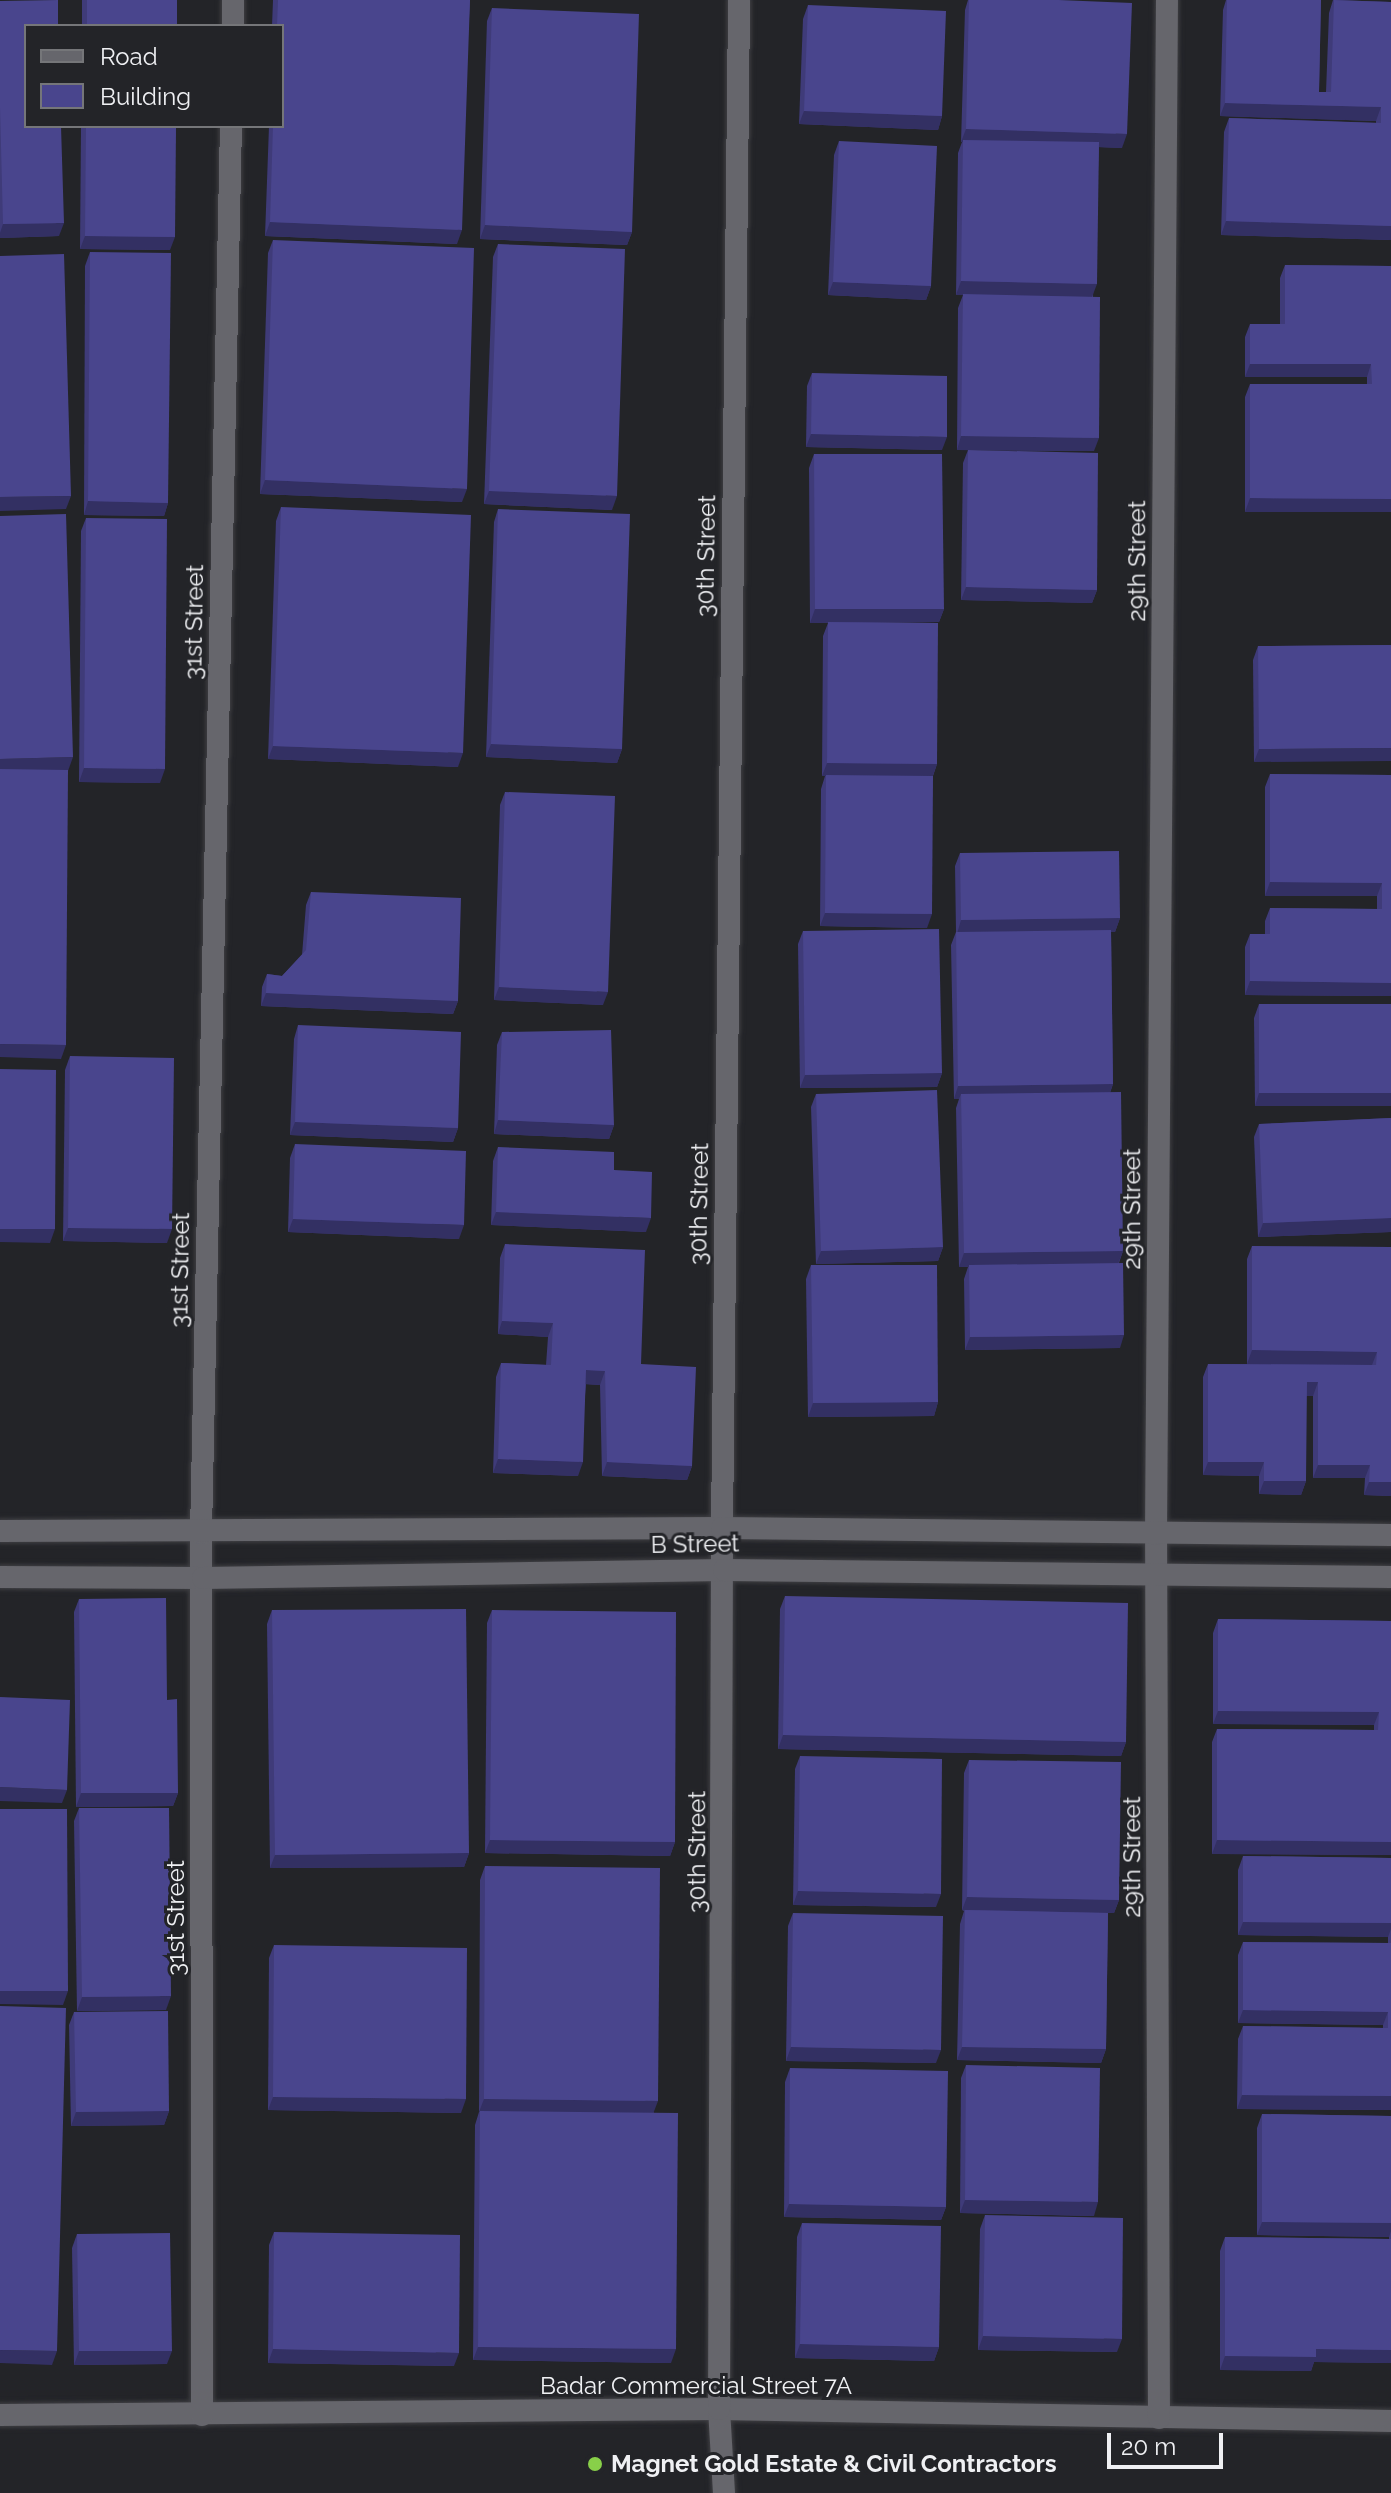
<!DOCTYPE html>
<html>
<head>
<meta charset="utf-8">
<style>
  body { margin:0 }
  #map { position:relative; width:1391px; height:2493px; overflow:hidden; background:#232428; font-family:Raleway,sans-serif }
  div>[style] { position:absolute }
  .roads { filter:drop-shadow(0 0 2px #3f3f43) drop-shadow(0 0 2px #3f3f43) }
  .minor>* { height:22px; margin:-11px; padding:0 11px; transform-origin:11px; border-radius:11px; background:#66666c }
  .tertiary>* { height:22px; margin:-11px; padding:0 11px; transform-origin:11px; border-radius:11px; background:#66666c }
  .wall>* { inset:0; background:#3f3b79 }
  .shaded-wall>* { inset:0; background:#333063 }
  .building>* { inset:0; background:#49458d }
  .dots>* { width:22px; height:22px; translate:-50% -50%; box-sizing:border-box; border:4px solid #232428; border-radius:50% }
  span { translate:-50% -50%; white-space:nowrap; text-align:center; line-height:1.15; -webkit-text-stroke:6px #232428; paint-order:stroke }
  .street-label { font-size:24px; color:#eff0f3 }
  .poi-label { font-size:24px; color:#eff0f3; font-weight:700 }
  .left { translate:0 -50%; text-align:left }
  .legend { position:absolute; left:24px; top:24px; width:260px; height:104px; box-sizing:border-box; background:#232428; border:2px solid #757679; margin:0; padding:10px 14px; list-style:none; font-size:24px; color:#eff0f3 }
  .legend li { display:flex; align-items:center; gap:16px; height:40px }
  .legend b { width:40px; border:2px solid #757679 }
  .scale { position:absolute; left:1107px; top:2433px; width:116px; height:36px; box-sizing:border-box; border:4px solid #eff0f3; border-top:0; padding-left:10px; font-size:24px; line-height:28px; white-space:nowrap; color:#eff0f3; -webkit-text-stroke:6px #232428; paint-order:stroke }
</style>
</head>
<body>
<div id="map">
  <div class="roads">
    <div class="minor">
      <i style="left:233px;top:26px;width:26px;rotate:-90deg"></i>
      <i style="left:0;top:2415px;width:719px;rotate:-0.48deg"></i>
      <i style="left:719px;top:2409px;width:672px;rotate:1.02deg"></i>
      <i style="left:202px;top:2415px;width:882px;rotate:-90.06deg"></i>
      <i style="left:201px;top:1533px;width:1407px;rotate:-88.78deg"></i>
      <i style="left:1159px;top:2418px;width:884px;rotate:-90.19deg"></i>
      <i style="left:1156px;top:1534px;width:1534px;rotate:-89.59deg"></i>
      <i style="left:724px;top:2493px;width:84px;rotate:-93.4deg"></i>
      <i style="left:719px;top:2409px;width:881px;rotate:-89.8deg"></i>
      <i style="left:722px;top:1528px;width:1528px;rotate:-89.36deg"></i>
    </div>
    <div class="tertiary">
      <i style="left:0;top:1531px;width:722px;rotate:-0.24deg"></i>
      <i style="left:722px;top:1528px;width:669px;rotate:0.6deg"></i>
      <i style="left:0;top:1577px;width:203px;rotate:0.3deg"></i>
      <i style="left:203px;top:1578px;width:521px;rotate:-0.88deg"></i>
      <i style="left:724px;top:1570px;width:667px;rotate:0.6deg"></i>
    </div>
  </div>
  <div class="wall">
    <i style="clip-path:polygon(82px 0,177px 0,177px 26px,82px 26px)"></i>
    <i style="clip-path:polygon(273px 0,470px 0,457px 244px,265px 236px,269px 126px,282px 126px,282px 26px,272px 26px)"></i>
    <i style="clip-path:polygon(968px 0,1059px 0,1122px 148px,1099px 147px,1093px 297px,1094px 451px,957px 450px,958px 308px,963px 295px,956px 295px,958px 153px,962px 142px,961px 142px,965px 10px)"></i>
    <i style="clip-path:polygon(1226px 0,1321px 0,1319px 92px,1326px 92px,1329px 13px,1333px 0,1391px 2px,1391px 240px,1221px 235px,1224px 132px,1229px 118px,1376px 123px,1376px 121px,1220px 116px,1223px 10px)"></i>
    <i style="clip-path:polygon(0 1px,59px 236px,0 238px)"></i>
    <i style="clip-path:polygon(808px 5px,942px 116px,938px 130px,799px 124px,803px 19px)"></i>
    <i style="clip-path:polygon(492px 8px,632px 232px,627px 245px,480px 239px,487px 21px)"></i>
    <i style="clip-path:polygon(81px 126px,176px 126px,170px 250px,80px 249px)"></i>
    <i style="clip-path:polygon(839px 141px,931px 286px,926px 300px,828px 295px,834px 155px)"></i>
    <i style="clip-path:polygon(273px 240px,462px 502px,260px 494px,268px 253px)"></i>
    <i style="clip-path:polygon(498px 244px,612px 510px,484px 504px,493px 257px)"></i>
    <i style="clip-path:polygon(90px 252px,168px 503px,164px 516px,84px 515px,85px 266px)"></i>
    <i style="clip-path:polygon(1285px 265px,1391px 266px,1391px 512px,1245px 512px,1245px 397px,1250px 384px,1367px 384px,1367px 377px,1245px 377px,1245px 337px,1250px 324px,1280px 324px,1280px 278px)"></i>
    <i style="clip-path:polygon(812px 373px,942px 450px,806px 447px,807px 386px)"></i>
    <i style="clip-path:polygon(968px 450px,1097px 590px,1092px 603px,961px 600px,963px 463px)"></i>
    <i style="clip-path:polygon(814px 454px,944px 609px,939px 622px,859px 623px,937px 764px,933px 776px,927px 928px,820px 926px,821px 789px,825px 776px,822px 776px,823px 636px,828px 623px,810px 623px,809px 468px)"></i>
    <i style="clip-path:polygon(281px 507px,458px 767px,268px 759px,276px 521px)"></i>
    <i style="clip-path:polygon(498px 509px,622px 749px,617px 763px,486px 757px,494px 522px)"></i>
    <i style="clip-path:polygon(86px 518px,160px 783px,79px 782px,81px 531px)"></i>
    <i style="clip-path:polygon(1391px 645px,1254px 762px,1253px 660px,1258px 646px)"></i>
    <i style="clip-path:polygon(1270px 774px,1391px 775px,1391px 996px,1245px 995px,1245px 947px,1250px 934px,1265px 934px,1265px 921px,1270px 908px,1377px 909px,1377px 896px,1265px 896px,1265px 787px)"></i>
    <i style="clip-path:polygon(505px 792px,603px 1005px,494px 1000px,500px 805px)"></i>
    <i style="clip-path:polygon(960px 853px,1120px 918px,1115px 932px,1111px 932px,1113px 1084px,1110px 1093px,1123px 1251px,1119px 1263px,1120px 1348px,965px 1350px,964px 1279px,968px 1267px,959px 1267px,956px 1108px,959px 1099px,954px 1099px,951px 945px,956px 932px,955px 866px)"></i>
    <i style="clip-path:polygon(311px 892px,458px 1001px,453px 1014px,261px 1006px,262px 987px,267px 974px,282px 976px,302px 955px,306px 905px)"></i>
    <i style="clip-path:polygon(803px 931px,942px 1073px,937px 1087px,800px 1088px,798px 944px)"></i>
    <i style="clip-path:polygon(1259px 1004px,1391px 1004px,1391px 1106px,1255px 1106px,1254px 1018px)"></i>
    <i style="clip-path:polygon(298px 1025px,458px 1128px,453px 1142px,290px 1135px,294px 1039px)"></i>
    <i style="clip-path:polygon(502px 1032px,614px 1125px,609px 1139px,494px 1134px,497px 1045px)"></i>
    <i style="clip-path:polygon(70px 1056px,167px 1243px,63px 1241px,65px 1070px)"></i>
    <i style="clip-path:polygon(816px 1094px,943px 1247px,938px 1261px,816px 1264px,811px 1107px)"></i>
    <i style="clip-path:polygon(1391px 1118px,1391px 1232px,1258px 1237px,1254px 1137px,1259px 1124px)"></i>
    <i style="clip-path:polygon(295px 1144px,459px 1239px,288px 1232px,290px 1158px)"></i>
    <i style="clip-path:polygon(498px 1147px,646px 1232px,491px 1225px,493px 1161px)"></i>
    <i style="clip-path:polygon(505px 1244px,641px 1364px,692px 1466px,687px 1480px,602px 1476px,600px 1385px,586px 1384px,578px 1476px,493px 1473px,496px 1377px,501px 1363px,546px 1365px,548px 1337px,498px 1334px,500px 1258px)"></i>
    <i style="clip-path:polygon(1252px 1246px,1391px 1247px,1391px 1496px,1364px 1495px,1365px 1478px,1313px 1478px,1313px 1396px,1306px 1396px,1306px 1481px,1301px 1495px,1259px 1494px,1259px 1476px,1203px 1475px,1203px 1377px,1208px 1364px,1247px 1364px,1247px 1259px)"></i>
    <i style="clip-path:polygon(811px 1265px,938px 1402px,934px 1416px,808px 1417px,806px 1279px)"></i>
    <i style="clip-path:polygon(785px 1596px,1126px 1742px,1121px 1756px,778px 1749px,780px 1609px)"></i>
    <i style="clip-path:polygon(79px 1599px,178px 1793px,173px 1806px,76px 1807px,74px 1612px)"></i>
    <i style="clip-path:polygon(272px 1610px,469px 1853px,464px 1867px,270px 1868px,267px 1624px)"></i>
    <i style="clip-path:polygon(492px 1610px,675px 1842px,670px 1856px,485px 1853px,487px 1623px)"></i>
    <i style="clip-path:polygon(1218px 1619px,1391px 1621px,1391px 1855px,1212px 1854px,1212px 1742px,1217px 1729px,1374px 1730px,1374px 1725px,1213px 1724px,1213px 1633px)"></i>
    <i style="clip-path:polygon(800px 1756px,936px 1907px,793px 1905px,795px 1769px)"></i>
    <i style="clip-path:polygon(969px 1760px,1119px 1900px,1114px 1913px,1108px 1913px,1106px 2049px,1101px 2063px,957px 2060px,960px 1924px,964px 1911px,962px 1910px,964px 1773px)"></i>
    <i style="clip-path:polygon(79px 1808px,166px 2010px,77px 2011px,74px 1821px)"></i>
    <i style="clip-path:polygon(1243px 1856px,1391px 1858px,1391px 2110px,1237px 2109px,1238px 2039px,1243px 2026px,1383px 2028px,1383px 2025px,1238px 2023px,1238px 1955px,1243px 1942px,1388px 1943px,1388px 1937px,1238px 1935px,1238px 1870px)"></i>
    <i style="clip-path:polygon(485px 1866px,654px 2113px,671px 2363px,473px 2360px,475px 2125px,479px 2112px,480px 1880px)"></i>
    <i style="clip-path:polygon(793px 1913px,936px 2063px,786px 2061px,788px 1926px)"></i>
    <i style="clip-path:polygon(274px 1945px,461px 2113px,268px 2110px,269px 1958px)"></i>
    <i style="clip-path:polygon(74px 2012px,169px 2111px,164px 2125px,71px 2126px,69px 2025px)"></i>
    <i style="clip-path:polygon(966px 2065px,1094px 2216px,960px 2213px,961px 2078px)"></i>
    <i style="clip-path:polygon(790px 2068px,946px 2207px,941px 2220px,784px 2217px,785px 2082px)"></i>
    <i style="clip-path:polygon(1262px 2114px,1391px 2116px,1391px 2363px,1314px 2362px,1311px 2371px,1220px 2370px,1220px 2251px,1225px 2237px,1389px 2239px,1389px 2237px,1257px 2235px,1257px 2128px)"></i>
    <i style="clip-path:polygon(985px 2215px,1117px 2352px,978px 2350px,980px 2229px)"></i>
    <i style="clip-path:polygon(802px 2223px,939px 2347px,934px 2361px,795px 2358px,797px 2237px)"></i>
    <i style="clip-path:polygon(274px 2232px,454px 2366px,268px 2363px,269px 2245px)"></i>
    <i style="clip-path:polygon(77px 2234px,167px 2364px,74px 2365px,72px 2248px)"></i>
  </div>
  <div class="shaded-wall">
    <i style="clip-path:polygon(1225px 103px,1381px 107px,1376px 121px,1220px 116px)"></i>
    <i style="clip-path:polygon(804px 111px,942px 116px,938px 130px,799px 124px)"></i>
    <i style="clip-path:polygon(966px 129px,1127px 134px,1122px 148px,961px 142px)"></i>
    <i style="clip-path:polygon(1226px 221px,1391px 226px,1391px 240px,1221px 235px)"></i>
    <i style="clip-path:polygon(270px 222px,462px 230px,457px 244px,265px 236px)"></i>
    <i style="clip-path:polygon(64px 223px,59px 236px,0 238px,0 233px,3px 224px)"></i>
    <i style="clip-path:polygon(485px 225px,632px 232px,627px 245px,480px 239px)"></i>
    <i style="clip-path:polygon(85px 236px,175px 237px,170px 250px,80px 249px)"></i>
    <i style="clip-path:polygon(961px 281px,1097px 284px,1092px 297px,956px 295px)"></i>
    <i style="clip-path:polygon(833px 282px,931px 286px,926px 300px,828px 295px)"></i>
    <i style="clip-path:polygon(1250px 364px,1371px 364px,1367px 377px,1245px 377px)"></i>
    <i style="clip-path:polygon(811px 434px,947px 437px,942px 450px,806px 447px)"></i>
    <i style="clip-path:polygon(961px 436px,1099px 438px,1094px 451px,957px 450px)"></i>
    <i style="clip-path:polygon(265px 480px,467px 489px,462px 502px,260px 494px)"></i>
    <i style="clip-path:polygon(489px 491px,617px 496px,612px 510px,484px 504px)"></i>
    <i style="clip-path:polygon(71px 496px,66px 509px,0 511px,0 497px)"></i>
    <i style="clip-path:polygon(1250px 498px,1391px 499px,1391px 512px,1245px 512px)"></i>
    <i style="clip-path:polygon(88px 501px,168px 503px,164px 516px,84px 515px)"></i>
    <i style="clip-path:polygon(966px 587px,1097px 590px,1092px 603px,961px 600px)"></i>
    <i style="clip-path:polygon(815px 609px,944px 609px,939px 622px,810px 623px)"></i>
    <i style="clip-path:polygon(491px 744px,622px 749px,617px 763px,486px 757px)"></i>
    <i style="clip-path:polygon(273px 746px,463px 753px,458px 767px,268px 759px)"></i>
    <i style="clip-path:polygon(1391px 748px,1391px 761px,1254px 762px,1259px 749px)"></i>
    <i style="clip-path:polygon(73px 757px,68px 771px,0 772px,0 759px)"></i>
    <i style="clip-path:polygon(827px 763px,937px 764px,932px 778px,822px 776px)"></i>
    <i style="clip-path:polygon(84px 768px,165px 769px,160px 783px,79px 782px)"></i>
    <i style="clip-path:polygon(1270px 882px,1382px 883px,1377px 896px,1265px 896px)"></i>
    <i style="clip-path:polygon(825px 913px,932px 914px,927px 928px,820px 926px)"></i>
    <i style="clip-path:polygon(1120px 918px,1115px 932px,957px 934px,961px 920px)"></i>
    <i style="clip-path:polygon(1250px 981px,1391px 983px,1391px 996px,1245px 995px)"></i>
    <i style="clip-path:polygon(499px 987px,608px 992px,603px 1005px,494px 1000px)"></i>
    <i style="clip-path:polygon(266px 993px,458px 1001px,453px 1014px,261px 1006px)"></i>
    <i style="clip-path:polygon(0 1044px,66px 1045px,61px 1059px,0 1057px)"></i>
    <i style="clip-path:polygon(942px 1073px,937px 1087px,800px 1088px,805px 1075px)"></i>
    <i style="clip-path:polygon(1113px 1084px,1108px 1098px,961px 1094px,959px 1099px,954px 1099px,958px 1086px)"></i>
    <i style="clip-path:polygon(1259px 1093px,1391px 1093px,1391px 1106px,1255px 1106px)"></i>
    <i style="clip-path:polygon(498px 1120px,614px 1125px,609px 1139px,494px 1134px)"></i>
    <i style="clip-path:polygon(295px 1122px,458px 1128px,453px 1142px,290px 1135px)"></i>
    <i style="clip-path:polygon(496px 1212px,651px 1218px,646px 1232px,491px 1225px)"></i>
    <i style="clip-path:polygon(1391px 1218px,1391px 1232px,1258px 1237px,1263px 1223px)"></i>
    <i style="clip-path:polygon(293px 1219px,464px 1225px,459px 1239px,288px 1232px)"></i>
    <i style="clip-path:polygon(68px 1228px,172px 1229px,167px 1243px,63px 1241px)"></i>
    <i style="clip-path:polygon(0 1229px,55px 1229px,50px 1243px,0 1242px)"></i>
    <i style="clip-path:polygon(943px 1247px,938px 1261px,816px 1264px,821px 1251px)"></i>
    <i style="clip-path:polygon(1123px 1251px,1118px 1264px,959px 1267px,964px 1253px)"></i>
    <i style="clip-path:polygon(502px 1321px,553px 1323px,548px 1337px,498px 1334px)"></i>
    <i style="clip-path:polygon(1124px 1335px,1120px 1348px,965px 1350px,970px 1337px)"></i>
    <i style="clip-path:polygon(1252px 1350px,1377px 1352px,1372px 1365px,1247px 1364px)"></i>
    <i style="clip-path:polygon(586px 1370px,605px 1371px,600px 1385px,582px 1384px)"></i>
    <i style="clip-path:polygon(1307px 1382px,1318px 1382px,1313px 1396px,1302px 1396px)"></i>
    <i style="clip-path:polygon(938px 1402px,934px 1416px,808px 1417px,813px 1403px)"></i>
    <i style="clip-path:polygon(498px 1459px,583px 1462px,578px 1476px,493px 1473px)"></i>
    <i style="clip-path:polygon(607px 1462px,692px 1466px,687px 1480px,602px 1476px)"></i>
    <i style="clip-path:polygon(1208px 1462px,1264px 1462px,1259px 1476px,1203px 1475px)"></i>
    <i style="clip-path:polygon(1318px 1465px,1370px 1465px,1365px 1478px,1313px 1478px)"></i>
    <i style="clip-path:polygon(1264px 1481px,1306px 1481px,1301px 1495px,1259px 1494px)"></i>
    <i style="clip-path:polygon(1369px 1482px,1391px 1482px,1391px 1496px,1364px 1495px)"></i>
    <i style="clip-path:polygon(1218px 1711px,1379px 1712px,1374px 1725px,1213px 1724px)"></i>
    <i style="clip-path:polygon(783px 1735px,1126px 1742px,1121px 1756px,778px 1749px)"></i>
    <i style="clip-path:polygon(0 1787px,67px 1790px,62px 1803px,0 1801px)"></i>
    <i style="clip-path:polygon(81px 1793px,178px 1793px,173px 1806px,76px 1807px)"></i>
    <i style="clip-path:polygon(490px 1840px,675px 1842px,670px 1856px,485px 1853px)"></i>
    <i style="clip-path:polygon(1217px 1840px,1391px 1842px,1391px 1855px,1212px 1854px)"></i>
    <i style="clip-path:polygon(469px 1853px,464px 1867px,270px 1868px,275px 1855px)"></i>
    <i style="clip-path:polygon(798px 1891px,941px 1894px,936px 1907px,793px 1905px)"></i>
    <i style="clip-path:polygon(967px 1897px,1119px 1900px,1114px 1913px,962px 1910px)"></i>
    <i style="clip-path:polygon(1243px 1922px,1391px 1923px,1391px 1929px,1388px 1937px,1238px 1935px)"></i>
    <i style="clip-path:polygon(0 1991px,68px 1991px,63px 2005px,0 2004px)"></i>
    <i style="clip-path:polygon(171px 1996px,166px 2010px,77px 2011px,82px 1997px)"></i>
    <i style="clip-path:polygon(1243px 2010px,1388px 2012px,1383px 2025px,1238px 2023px)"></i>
    <i style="clip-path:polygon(791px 2047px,941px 2050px,936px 2063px,786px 2061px)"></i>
    <i style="clip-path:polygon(962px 2047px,1106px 2049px,1101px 2063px,957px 2060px)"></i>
    <i style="clip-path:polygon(1242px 2095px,1391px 2096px,1391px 2110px,1237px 2109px)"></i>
    <i style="clip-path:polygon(273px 2097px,466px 2099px,461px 2113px,268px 2110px)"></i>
    <i style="clip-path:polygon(484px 2099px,658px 2101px,653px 2114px,479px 2112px)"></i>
    <i style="clip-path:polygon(169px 2111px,164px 2125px,71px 2126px,76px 2112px)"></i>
    <i style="clip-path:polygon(965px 2200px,1098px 2202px,1094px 2216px,960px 2213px)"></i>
    <i style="clip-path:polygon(789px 2204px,946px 2207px,941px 2220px,784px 2217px)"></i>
    <i style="clip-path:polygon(1262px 2222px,1391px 2223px,1391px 2231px,1389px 2237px,1257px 2235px)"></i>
    <i style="clip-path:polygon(983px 2336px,1122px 2339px,1117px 2352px,978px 2350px)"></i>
    <i style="clip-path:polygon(800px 2344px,939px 2347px,934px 2361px,795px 2358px)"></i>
    <i style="clip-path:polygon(478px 2347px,676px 2349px,671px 2363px,473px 2360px)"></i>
    <i style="clip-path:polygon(273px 2349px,459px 2353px,454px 2366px,268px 2363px)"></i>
    <i style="clip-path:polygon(1316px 2349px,1391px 2350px,1391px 2363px,1314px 2362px,1311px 2371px,1220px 2370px,1225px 2356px)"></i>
    <i style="clip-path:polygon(0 2350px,57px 2351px,52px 2365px,0 2363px)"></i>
    <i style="clip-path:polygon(79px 2351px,172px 2351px,167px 2364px,74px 2365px)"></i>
  </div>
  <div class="building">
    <i style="clip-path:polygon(58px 0,58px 26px,26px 26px,26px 126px,61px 126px,64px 223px,3px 224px,0 107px,0 1px)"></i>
    <i style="clip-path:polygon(87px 0,177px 0,177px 26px,87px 26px)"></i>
    <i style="clip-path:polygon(278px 0,470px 0,462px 230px,270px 222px,273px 126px,282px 126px,282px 26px,277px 26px)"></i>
    <i style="clip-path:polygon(969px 0,1059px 0,1132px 3px,1127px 134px,966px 129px)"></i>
    <i style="clip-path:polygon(1227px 0,1321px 0,1319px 92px,1331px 92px,1334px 0,1391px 2px,1391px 226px,1226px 221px,1229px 118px,1381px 123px,1381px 107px,1225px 103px)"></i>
    <i style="clip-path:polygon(808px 5px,946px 11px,942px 116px,804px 111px)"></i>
    <i style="clip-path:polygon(492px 8px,639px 14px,632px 232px,485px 225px)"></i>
    <i style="clip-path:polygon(86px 126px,176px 126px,175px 237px,85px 236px)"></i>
    <i style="clip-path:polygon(963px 140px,1099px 142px,1097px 284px,961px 281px)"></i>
    <i style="clip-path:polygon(839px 141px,937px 146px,931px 286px,833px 282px)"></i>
    <i style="clip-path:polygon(273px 240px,474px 248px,467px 489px,265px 480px)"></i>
    <i style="clip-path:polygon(498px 244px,625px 249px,617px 496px,489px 491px)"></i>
    <i style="clip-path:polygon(90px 252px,171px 253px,168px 503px,88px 501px)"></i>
    <i style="clip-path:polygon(64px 254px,71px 496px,0 497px,0 256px)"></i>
    <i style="clip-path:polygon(1285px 265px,1391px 266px,1391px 499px,1250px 498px,1250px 384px,1372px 384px,1371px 364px,1250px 364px,1250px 324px,1285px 324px)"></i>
    <i style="clip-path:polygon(963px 294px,1100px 297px,1099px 438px,961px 436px)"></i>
    <i style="clip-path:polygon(812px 373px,947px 376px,947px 437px,811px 434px)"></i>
    <i style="clip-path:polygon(968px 450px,1098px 453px,1097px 590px,966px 587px)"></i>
    <i style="clip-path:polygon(814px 454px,942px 454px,944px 609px,815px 609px)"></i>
    <i style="clip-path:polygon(281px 507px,471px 515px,463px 753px,273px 746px)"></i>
    <i style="clip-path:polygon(498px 509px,630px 514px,622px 749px,491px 744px)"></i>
    <i style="clip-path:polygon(66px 514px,73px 757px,0 759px,0 516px)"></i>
    <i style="clip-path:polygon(86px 518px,167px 519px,165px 769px,84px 768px)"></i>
    <i style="clip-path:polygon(828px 622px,938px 623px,937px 764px,827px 763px)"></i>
    <i style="clip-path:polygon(1391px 645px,1391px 748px,1259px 749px,1258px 646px)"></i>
    <i style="clip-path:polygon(0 769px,68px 770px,66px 1045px,0 1044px)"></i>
    <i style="clip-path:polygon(1270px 774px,1391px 775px,1391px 983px,1250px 981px,1250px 934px,1270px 934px,1270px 908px,1382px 909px,1382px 883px,1270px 882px)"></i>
    <i style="clip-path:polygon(826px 775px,933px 776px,932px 914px,825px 913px)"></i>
    <i style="clip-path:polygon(505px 792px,615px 796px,608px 992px,499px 987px)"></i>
    <i style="clip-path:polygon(1119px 851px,1120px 918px,961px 920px,960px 853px)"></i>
    <i style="clip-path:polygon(311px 892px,461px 898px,458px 1001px,266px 993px,267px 974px,282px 976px,306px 950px)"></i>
    <i style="clip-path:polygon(939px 929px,942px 1073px,805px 1075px,803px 931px)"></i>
    <i style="clip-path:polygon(1111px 930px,1113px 1084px,958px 1086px,956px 932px)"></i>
    <i style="clip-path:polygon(1259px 1004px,1391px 1004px,1391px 1093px,1259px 1093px)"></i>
    <i style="clip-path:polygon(298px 1025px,461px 1032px,458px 1128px,295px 1122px)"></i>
    <i style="clip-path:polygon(611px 1030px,614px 1125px,498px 1120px,502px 1032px)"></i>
    <i style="clip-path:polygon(70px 1056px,174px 1058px,172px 1229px,68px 1228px)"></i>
    <i style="clip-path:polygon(0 1069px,56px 1070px,55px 1229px,0 1229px)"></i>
    <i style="clip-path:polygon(937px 1090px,943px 1247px,821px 1251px,816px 1094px)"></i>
    <i style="clip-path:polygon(1121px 1092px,1123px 1251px,964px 1253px,961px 1094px)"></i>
    <i style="clip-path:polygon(1391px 1118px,1391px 1218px,1263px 1223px,1259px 1124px)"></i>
    <i style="clip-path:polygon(295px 1144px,466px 1151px,464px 1225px,293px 1219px)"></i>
    <i style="clip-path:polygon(498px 1147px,614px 1152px,614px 1170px,652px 1172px,651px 1218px,496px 1212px)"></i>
    <i style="clip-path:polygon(505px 1244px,645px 1250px,641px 1364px,696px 1367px,692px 1466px,607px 1462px,605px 1371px,586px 1370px,583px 1462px,498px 1459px,501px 1363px,551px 1365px,553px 1323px,502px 1321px)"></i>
    <i style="clip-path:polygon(1252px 1246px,1391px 1247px,1391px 1482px,1369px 1482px,1370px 1465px,1318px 1465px,1318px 1382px,1307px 1382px,1306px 1481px,1264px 1481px,1264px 1462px,1208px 1462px,1208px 1364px,1376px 1365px,1377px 1352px,1252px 1350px)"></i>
    <i style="clip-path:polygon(1123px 1263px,1124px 1335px,970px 1337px,969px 1265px)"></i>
    <i style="clip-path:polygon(811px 1265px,937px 1265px,938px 1402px,813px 1403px)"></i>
    <i style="clip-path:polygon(785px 1596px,1128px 1603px,1126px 1742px,783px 1735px)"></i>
    <i style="clip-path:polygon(166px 1598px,167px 1700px,177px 1699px,178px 1793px,81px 1793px,79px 1599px)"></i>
    <i style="clip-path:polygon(466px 1609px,469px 1853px,275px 1855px,272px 1610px)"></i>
    <i style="clip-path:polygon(492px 1610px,676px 1612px,675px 1842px,490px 1840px)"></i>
    <i style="clip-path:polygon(1218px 1619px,1391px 1621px,1391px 1842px,1217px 1840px,1217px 1729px,1378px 1730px,1379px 1712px,1218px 1711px)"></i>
    <i style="clip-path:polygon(0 1697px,70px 1700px,67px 1790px,0 1787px)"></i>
    <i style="clip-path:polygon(800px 1756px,942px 1759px,941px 1894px,798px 1891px)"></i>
    <i style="clip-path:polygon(969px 1760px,1121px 1762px,1119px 1900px,967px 1897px)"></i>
    <i style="clip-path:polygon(79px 1808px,169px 1808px,171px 1996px,82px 1997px)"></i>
    <i style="clip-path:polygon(0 1809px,67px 1809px,68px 1991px,0 1991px)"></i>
    <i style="clip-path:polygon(1243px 1856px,1391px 1858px,1391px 1923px,1243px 1922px)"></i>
    <i style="clip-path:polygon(485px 1866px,660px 1868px,658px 2101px,484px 2099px)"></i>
    <i style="clip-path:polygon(965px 1910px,1108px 1913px,1106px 2049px,962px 2047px)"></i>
    <i style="clip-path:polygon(793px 1913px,943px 1916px,941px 2050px,791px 2047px)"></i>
    <i style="clip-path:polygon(1243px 1942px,1391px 1943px,1391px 2096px,1242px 2095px,1243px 2026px,1388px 2028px,1388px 2012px,1243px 2010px)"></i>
    <i style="clip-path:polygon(274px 1945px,467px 1948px,466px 2099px,273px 2097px)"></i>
    <i style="clip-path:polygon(0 2006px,66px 2008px,57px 2351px,0 2350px)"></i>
    <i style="clip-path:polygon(168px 2011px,169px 2111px,76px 2112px,74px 2012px)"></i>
    <i style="clip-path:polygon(966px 2065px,1100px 2068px,1098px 2202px,965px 2200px)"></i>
    <i style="clip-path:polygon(790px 2068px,948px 2071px,946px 2207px,789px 2204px)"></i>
    <i style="clip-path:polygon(480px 2111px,678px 2113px,676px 2349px,478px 2347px)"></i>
    <i style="clip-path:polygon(1262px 2114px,1391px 2116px,1391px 2223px,1262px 2222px)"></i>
    <i style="clip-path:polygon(985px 2215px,1123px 2218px,1122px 2339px,983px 2336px)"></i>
    <i style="clip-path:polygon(802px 2223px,941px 2226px,939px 2347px,800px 2344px)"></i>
    <i style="clip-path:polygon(274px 2232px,460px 2235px,459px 2353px,273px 2349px)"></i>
    <i style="clip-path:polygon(170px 2233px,172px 2351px,79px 2351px,77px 2234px)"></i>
    <i style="clip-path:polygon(1225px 2237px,1391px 2239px,1391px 2350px,1316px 2349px,1316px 2357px,1225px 2356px)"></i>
  </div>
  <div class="dots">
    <i style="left:595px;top:2464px;background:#88cf49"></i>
  </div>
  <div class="street-label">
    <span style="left:706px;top:556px;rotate:-89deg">30th Street</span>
    <span style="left:1137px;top:561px;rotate:-90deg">29th Street</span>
    <span style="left:194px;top:622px;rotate:-89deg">31st Street</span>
    <span style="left:699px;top:1204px;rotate:-89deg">30th Street</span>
    <span style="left:1132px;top:1209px;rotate:-90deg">29th Street</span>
    <span style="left:180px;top:1270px;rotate:-89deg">31st Street</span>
    <span style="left:695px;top:1544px;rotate:-1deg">B Street</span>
    <span style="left:697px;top:1852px;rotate:-90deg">30th Street</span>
    <span style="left:1132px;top:1857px;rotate:-90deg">29th Street</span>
    <span style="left:176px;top:1918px;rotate:-90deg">31st Street</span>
    <span style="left:696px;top:2386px">Badar Commercial Street 7A</span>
  </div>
  <div class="poi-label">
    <span class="left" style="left:611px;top:2464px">Magnet Gold Estate &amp; Civil Contractors</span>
  </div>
  <ul class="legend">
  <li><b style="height:10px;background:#66666c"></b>Road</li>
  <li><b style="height:22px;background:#49458d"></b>Building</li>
  </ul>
  <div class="scale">20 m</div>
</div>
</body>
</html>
